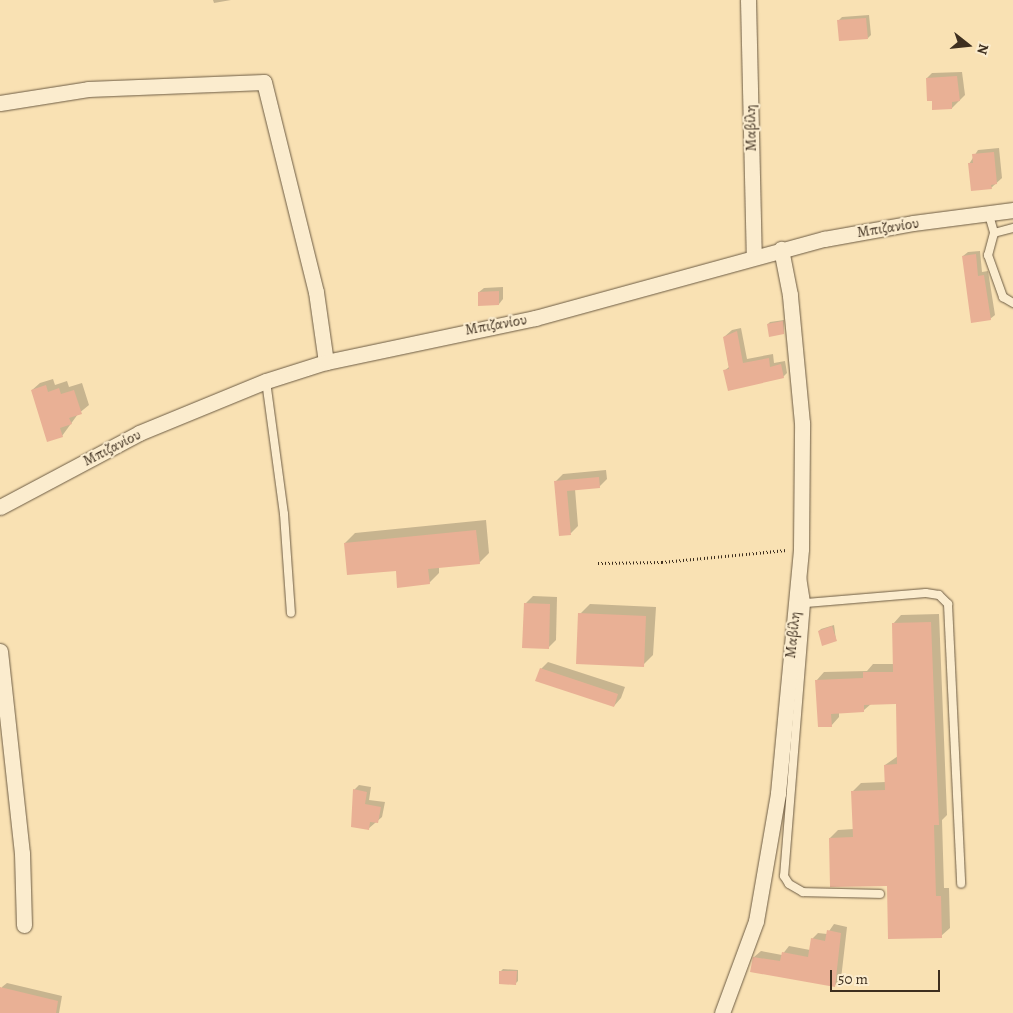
<!DOCTYPE html>
<html>
<head>
<meta charset="utf-8">
<style>
  body { margin:0 }
  #map { position:relative; width:1013px; height:1013px; overflow:hidden; background:#f9e1b3; font-family:Alegreya,serif }
  div>[style] { position:absolute }
  .shadow>* { inset:0; background:#0003 }
  .building>* { inset:0; background:#e9b095 }
  .path>* { height:2.5px; margin-top:-1.25px; transform-origin:0; background:repeating-linear-gradient(90deg,#3e2f1f 0 1px,transparent 0 3.5px) }
  .roads { filter:drop-shadow(0 0 1px #6d5c44) drop-shadow(0 0 1px #6d5c44) }
  .service>* { height:8px; margin:-4px; padding:0 4px; transform-origin:4px; border-radius:4px; background:#fbecce }
  .minor>* { height:15px; margin:-7.5px; padding:0 7.5px; transform-origin:7.5px; border-radius:7.5px; background:#fbecce }
  span { translate:-50% -50%; white-space:nowrap; text-align:center; line-height:1.15; -webkit-text-stroke:4px #fbecce; paint-order:stroke }
  .street-label { font-size:15px; color:#3e2f1f }
  .north { position:absolute; left:943px; top:20px; width:50px; height:50px; -webkit-text-stroke:4px #fbecce; paint-order:stroke; rotate:106deg; font-size:14px; font-weight:700; line-height:20px; text-align:center; color:#3e2f1f }
  .north::after { content:''; display:block; margin:auto; width:18px; height:22px; background:#3e2f1f; clip-path:polygon(50% 0,100% 100%,50% 72%,0 100%) }
  .scale { position:absolute; left:830px; top:970px; width:110px; height:22px; box-sizing:border-box; border:2px solid #3e2f1f; border-top:0; padding-left:6px; font-size:15px; line-height:18px; white-space:nowrap; color:#3e2f1f; -webkit-text-stroke:4px #fbecce; paint-order:stroke }
</style>
</head>
<body>
<div id="map">
  <div class="shadow">
    <i style="clip-path:polygon(213px 0,231px 0,214px 3px)"></i>
    <i style="clip-path:polygon(869px 15px,871px 35px,868px 38px,838px 21px,842px 17px)"></i>
    <i style="clip-path:polygon(962px 72px,965px 95px,952px 108px,933px 100px,927px 78px,932px 73px)"></i>
    <i style="clip-path:polygon(999px 148px,1002px 178px,991px 188px,969px 164px,978px 150px)"></i>
    <i style="clip-path:polygon(980px 251px,982px 272px,988px 271px,995px 315px,990px 319px,963px 256px,968px 252px)"></i>
    <i style="clip-path:polygon(503px 287px,503px 299px,499px 304px,479px 292px,484px 288px)"></i>
    <i style="clip-path:polygon(784px 320px,784px 333px,768px 324px,770px 322px)"></i>
    <i style="clip-path:polygon(741px 328px,747px 359px,773px 354px,774px 363px,785px 361px,787px 373px,783px 377px,724px 371px,729px 367px,724px 337px,732px 330px)"></i>
    <i style="clip-path:polygon(53px 379px,55px 385px,67px 381px,69px 387px,82px 383px,89px 405px,78px 414px,62px 436px,32px 390px,40px 383px)"></i>
    <i style="clip-path:polygon(606px 470px,607px 479px,599px 487px,575px 489px,578px 526px,571px 533px,560px 534px,556px 481px,563px 474px)"></i>
    <i style="clip-path:polygon(486px 520px,489px 553px,479px 563px,439px 567px,439px 573px,429px 583px,345px 543px,355px 533px)"></i>
    <i style="clip-path:polygon(533px 596px,557px 597px,556px 640px,549px 647px,525px 604px)"></i>
    <i style="clip-path:polygon(590px 604px,656px 607px,653px 655px,643px 665px,580px 614px)"></i>
    <i style="clip-path:polygon(939px 614px,947px 815px,942px 820px,944px 888px,949px 888px,950px 928px,941px 936px,888px 885px,830px 838px,838px 830px,854px 829px,852px 792px,861px 783px,886px 782px,885px 765px,898px 756px,897px 703px,871px 704px,864px 710px,839px 712px,839px 717px,831px 726px,816px 681px,824px 672px,867px 671px,873px 664px,894px 664px,893px 624px,901px 615px)"></i>
    <i style="clip-path:polygon(834px 625px,836px 640px,819px 631px,821px 629px)"></i>
    <i style="clip-path:polygon(548px 662px,625px 687px,621px 698px,614px 706px,541px 669px)"></i>
    <i style="clip-path:polygon(359px 785px,371px 787px,369px 800px,385px 802px,382px 817px,368px 829px,354px 790px)"></i>
    <i style="clip-path:polygon(834px 924px,847px 927px,841px 979px,834px 986px,752px 971px,754px 957px,761px 951px,782px 955px,789px 946px,810px 950px,812px 939px,818px 933px,827px 934px)"></i>
    <i style="clip-path:polygon(503px 969px,518px 970px,518px 981px,516px 983px,501px 971px)"></i>
    <i style="clip-path:polygon(7px 983px,62px 996px,59px 1013px,0 1013px,2px 987px)"></i>
  </div>
  <div class="building">
    <i style="clip-path:polygon(866px 18px,868px 39px,839px 41px,837px 20px)"></i>
    <i style="clip-path:polygon(957px 76px,960px 101px,952px 102px,952px 109px,932px 110px,932px 101px,927px 101px,926px 78px)"></i>
    <i style="clip-path:polygon(994px 152px,997px 184px,991px 185px,992px 189px,971px 191px,968px 163px,973px 163px,972px 154px)"></i>
    <i style="clip-path:polygon(976px 254px,978px 276px,984px 275px,991px 320px,971px 323px,962px 256px)"></i>
    <i style="clip-path:polygon(499px 291px,499px 305px,478px 306px,478px 292px)"></i>
    <i style="clip-path:polygon(783px 321px,784px 334px,769px 337px,767px 324px)"></i>
    <i style="clip-path:polygon(737px 331px,743px 363px,769px 358px,770px 367px,781px 364px,784px 378px,728px 391px,723px 370px,729px 369px,723px 337px)"></i>
    <i style="clip-path:polygon(46px 385px,48px 392px,59px 388px,61px 394px,74px 390px,82px 414px,69px 418px,72px 424px,60px 428px,63px 437px,47px 442px,31px 390px)"></i>
    <i style="clip-path:polygon(599px 477px,600px 488px,567px 491px,571px 535px,559px 536px,554px 481px)"></i>
    <i style="clip-path:polygon(476px 530px,480px 564px,428px 569px,430px 584px,397px 588px,396px 571px,347px 575px,344px 543px)"></i>
    <i style="clip-path:polygon(524px 603px,550px 604px,549px 649px,522px 648px)"></i>
    <i style="clip-path:polygon(578px 613px,646px 616px,644px 667px,576px 664px)"></i>
    <i style="clip-path:polygon(931px 622px,939px 825px,934px 825px,936px 896px,941px 896px,942px 938px,888px 939px,887px 886px,830px 887px,829px 838px,853px 837px,851px 791px,885px 790px,884px 765px,897px 764px,896px 704px,864px 705px,864px 712px,831px 714px,832px 727px,818px 727px,815px 680px,863px 678px,863px 672px,893px 672px,892px 623px)"></i>
    <i style="clip-path:polygon(832px 626px,837px 641px,822px 646px,818px 631px)"></i>
    <i style="clip-path:polygon(540px 668px,618px 694px,614px 707px,535px 681px)"></i>
    <i style="clip-path:polygon(353px 789px,367px 792px,365px 804px,381px 807px,378px 823px,370px 822px,369px 830px,351px 827px)"></i>
    <i style="clip-path:polygon(827px 930px,841px 933px,835px 987px,750px 972px,753px 957px,780px 961px,782px 952px,808px 957px,811px 938px,825px 941px)"></i>
    <i style="clip-path:polygon(499px 971px,517px 971px,516px 985px,499px 984px)"></i>
    <i style="clip-path:polygon(0 987px,58px 1001px,56px 1013px,0 1013px)"></i>
  </div>
  <div class="path">
    <i style="left:598px;top:563px;width:64px;rotate:-0.9deg"></i>
    <i style="left:662px;top:562px;width:125px;rotate:-5.5deg"></i>
  </div>
  <div class="roads">
    <div class="service">
      <i style="left:989px;top:215px;width:19px;rotate:74deg"></i>
      <i style="left:994px;top:233px;width:20px;rotate:-15deg"></i>
      <i style="left:994px;top:233px;width:23px;rotate:105deg"></i>
      <i style="left:988px;top:255px;width:45px;rotate:70.3deg"></i>
      <i style="left:1003px;top:297px;width:12px;rotate:31deg"></i>
      <i style="left:266px;top:381px;width:134px;rotate:82.3deg"></i>
      <i style="left:284px;top:514px;width:99px;rotate:86deg"></i>
      <i style="left:802px;top:577px;width:26px;rotate:81deg"></i>
      <i style="left:806px;top:603px;width:274px;rotate:94.6deg"></i>
      <i style="left:784px;top:876px;width:9px;rotate:58deg"></i>
      <i style="left:789px;top:884px;width:16px;rotate:30deg"></i>
      <i style="left:803px;top:892px;width:77px;rotate:1.5deg"></i>
      <i style="left:806px;top:603px;width:120px;rotate:-4.8deg"></i>
      <i style="left:926px;top:593px;width:13px;rotate:9deg"></i>
      <i style="left:939px;top:595px;width:13px;rotate:45deg"></i>
      <i style="left:948px;top:604px;width:280px;rotate:87.3deg"></i>
    </div>
    <div class="minor">
      <i style="left:748px;top:0;width:256px;rotate:88.7deg"></i>
      <i style="left:0;top:103px;width:89px;rotate:-9deg"></i>
      <i style="left:88px;top:89px;width:176px;rotate:-2.3deg"></i>
      <i style="left:264px;top:82px;width:216px;rotate:76.1deg"></i>
      <i style="left:316px;top:292px;width:71px;rotate:81.9deg"></i>
      <i style="left:0;top:507px;width:157px;rotate:-28deg"></i>
      <i style="left:139px;top:433px;width:137px;rotate:-22.3deg"></i>
      <i style="left:266px;top:381px;width:63px;rotate:-17.6deg"></i>
      <i style="left:326px;top:362px;width:214px;rotate:-11.9deg"></i>
      <i style="left:535px;top:318px;width:300px;rotate:-15.3deg"></i>
      <i style="left:824px;top:239px;width:90px;rotate:-10.2deg"></i>
      <i style="left:913px;top:223px;width:101px;rotate:-7.4deg"></i>
      <i style="left:0;top:651px;width:203px;rotate:83.8deg"></i>
      <i style="left:22px;top:853px;width:72px;rotate:88.4deg"></i>
      <i style="left:722px;top:1013px;width:98px;rotate:-69.7deg"></i>
      <i style="left:756px;top:921px;width:130px;rotate:-80.2deg"></i>
      <i style="left:778px;top:793px;width:245px;rotate:-84.6deg"></i>
      <i style="left:801px;top:549px;width:126px;rotate:-89.5deg"></i>
      <i style="left:802px;top:423px;width:129px;rotate:-95.4deg"></i>
      <i style="left:790px;top:295px;width:47px;rotate:-101.1deg"></i>
    </div>
  </div>
  <div class="street-label">
    <span style="left:751px;top:128px;rotate:-91deg">Μαβίλη</span>
    <span style="left:888px;top:228px;rotate:-9deg">Μπιζανίου</span>
    <span style="left:496px;top:325px;rotate:-10deg">Μπιζανίου</span>
    <span style="left:112px;top:448px;rotate:-27deg">Μπιζανίου</span>
    <span style="left:793px;top:635px;rotate:-84deg">Μαβίλη</span>
  </div>
  <div class="north">N</div>
  <div class="scale">50 m</div>
</div>
</body>
</html>
